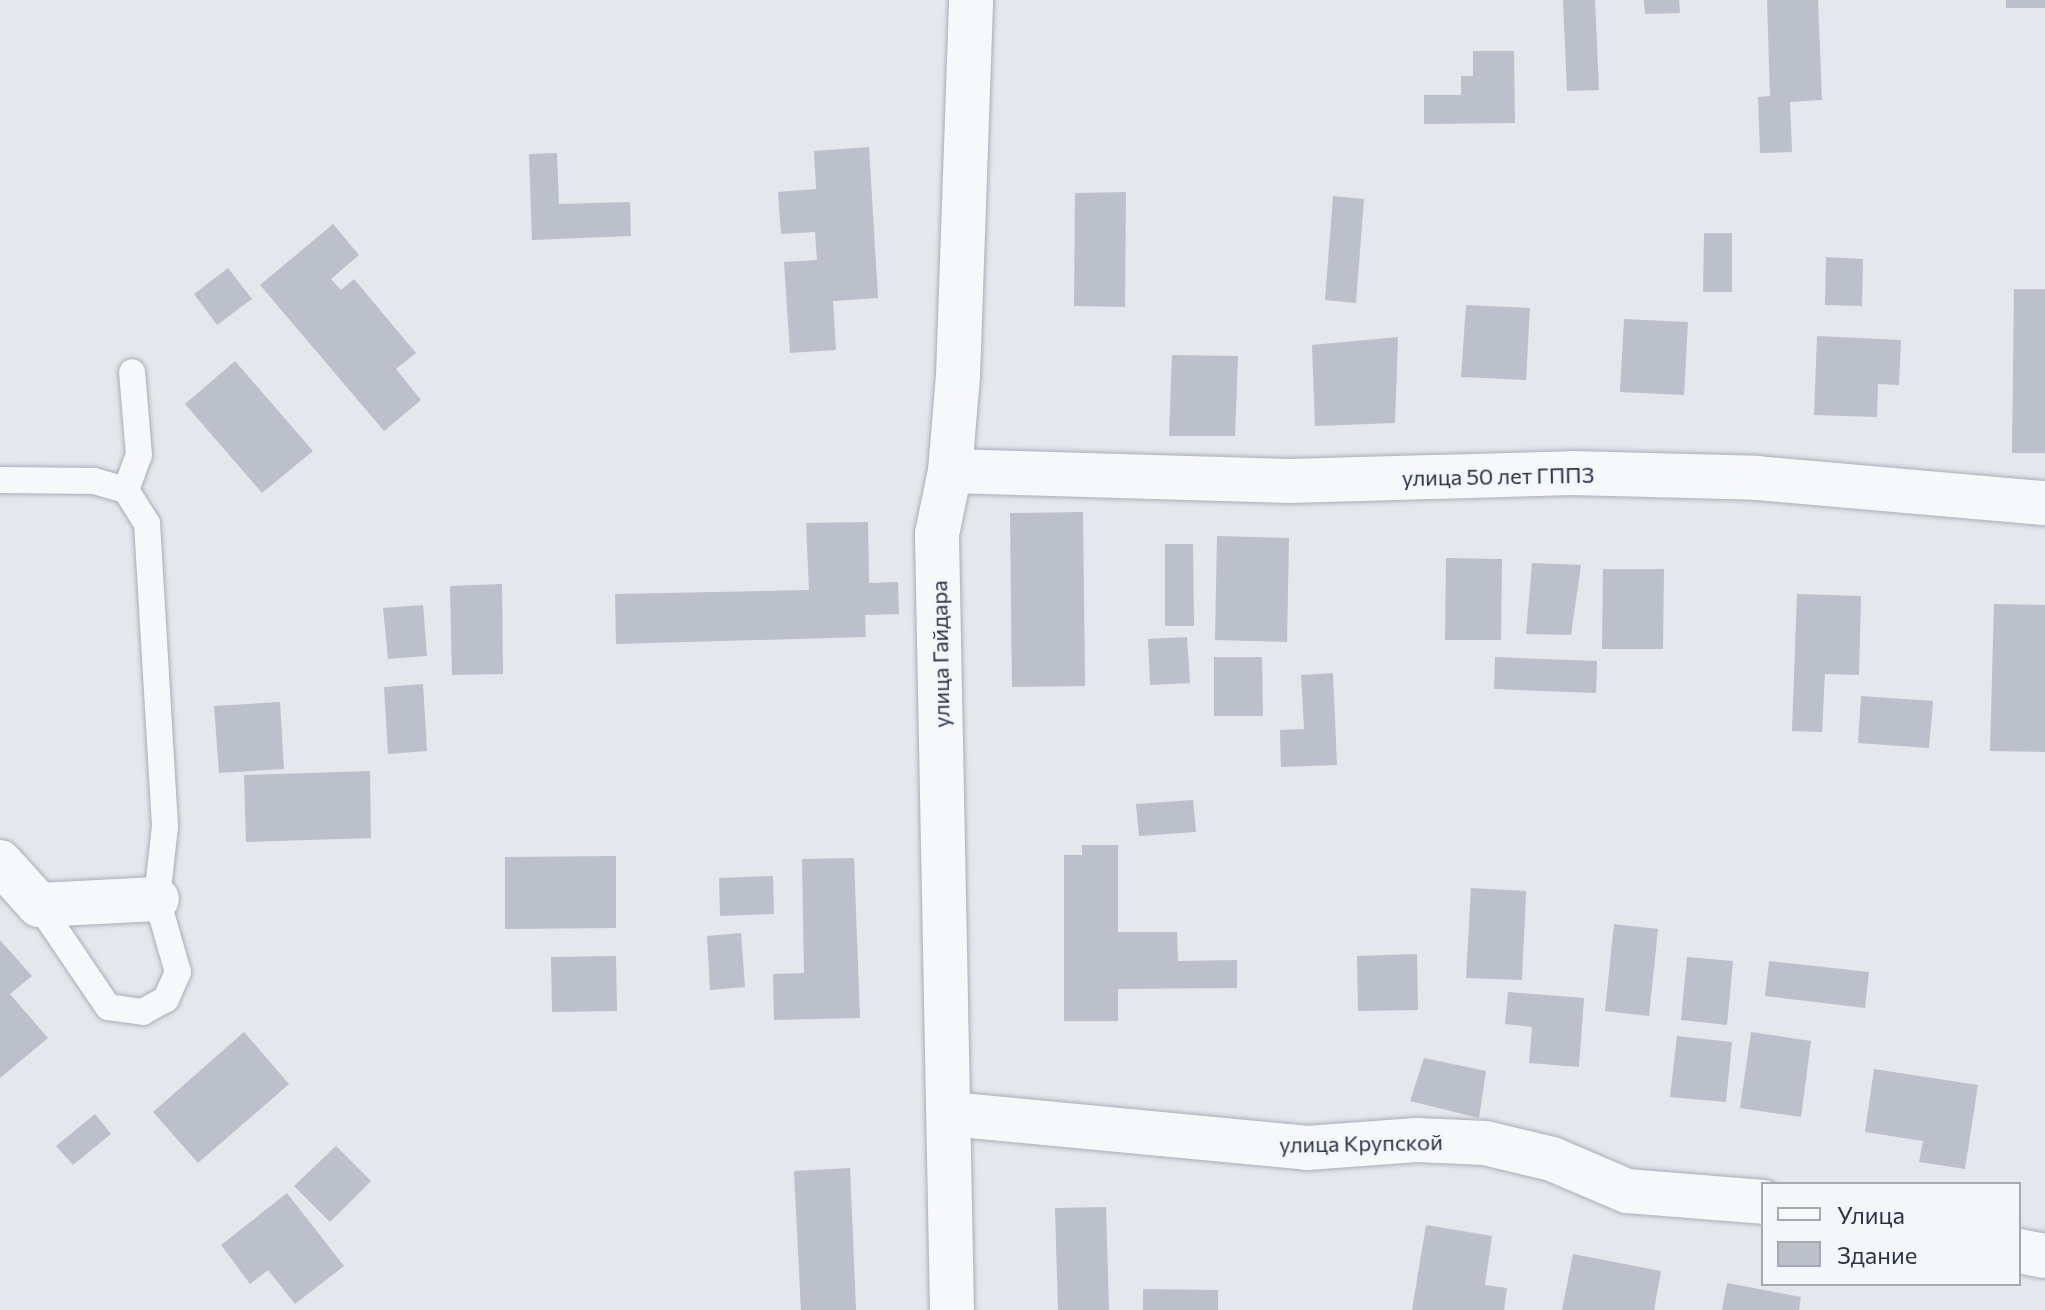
<!DOCTYPE html>
<html>
<head>
<meta charset="utf-8">
<style>
  body { margin:0 }
  #map { position:relative; width:2045px; height:1310px; overflow:hidden; background:#e4e7ec; font-family:Commissioner,sans-serif }
  div>[style] { position:absolute }
  .building>* { inset:0; background:#bbc0ca }
  .roads { filter:drop-shadow(0 0 2px #a9aeb7) drop-shadow(0 0 2px #a9aeb7) }
  .lane>* { height:26px; margin:-13px; padding:0 13px; transform-origin:13px; border-radius:13px; background:#f7f8fa }
  .street>* { height:44px; margin:-22px; padding:0 22px; transform-origin:22px; border-radius:22px; background:#f7f8fa }
  span { translate:-50% -50%; white-space:nowrap; text-align:center; line-height:1.15; -webkit-text-stroke:6px #f4f6f9; paint-order:stroke }
  .street-label { font-size:22px; color:#2b3445 }
  .legend { position:absolute; left:1761px; top:1182px; width:260px; height:104px; box-sizing:border-box; background:#f4f6f9; border:2px solid #a4a8b1; margin:0; padding:10px 14px; list-style:none; font-size:24px; color:#2b3445 }
  .legend li { display:flex; align-items:center; gap:16px; height:40px }
  .legend b { width:40px; border:2px solid #a4a8b1 }
</style>
</head>
<body>
<div id="map">
  <div class="building">
    <i style="clip-path:polygon(1563px 0,1595px 0,1599px 90px,1567px 91px)"></i>
    <i style="clip-path:polygon(1644px 0,1679px 0,1680px 13px,1645px 14px)"></i>
    <i style="clip-path:polygon(1767px 0,1818px 0,1822px 100px,1790px 102px,1792px 152px,1760px 153px,1758px 97px,1770px 96px)"></i>
    <i style="clip-path:polygon(2006px 0,2045px 0,2045px 8px,2006px 8px)"></i>
    <i style="clip-path:polygon(1473px 51px,1514px 51px,1515px 123px,1424px 124px,1424px 95px,1461px 95px,1461px 76px,1473px 76px)"></i>
    <i style="clip-path:polygon(869px 147px,878px 298px,833px 301px,836px 350px,790px 353px,784px 262px,817px 260px,815px 232px,781px 234px,778px 192px,816px 189px,814px 151px)"></i>
    <i style="clip-path:polygon(557px 153px,559px 204px,630px 202px,631px 236px,532px 240px,529px 154px)"></i>
    <i style="clip-path:polygon(1126px 192px,1125px 307px,1074px 306px,1075px 193px)"></i>
    <i style="clip-path:polygon(1333px 196px,1364px 199px,1356px 303px,1325px 300px)"></i>
    <i style="clip-path:polygon(333px 224px,359px 255px,331px 279px,341px 290px,354px 279px,416px 353px,396px 369px,421px 400px,384px 431px,260px 285px)"></i>
    <i style="clip-path:polygon(1704px 233px,1732px 233px,1732px 292px,1703px 292px)"></i>
    <i style="clip-path:polygon(1826px 257px,1863px 259px,1862px 306px,1825px 305px)"></i>
    <i style="clip-path:polygon(228px 268px,252px 299px,217px 325px,194px 294px)"></i>
    <i style="clip-path:polygon(2014px 289px,2045px 289px,2045px 453px,2012px 453px)"></i>
    <i style="clip-path:polygon(1466px 305px,1530px 308px,1526px 380px,1461px 377px)"></i>
    <i style="clip-path:polygon(1624px 319px,1688px 322px,1684px 395px,1620px 392px)"></i>
    <i style="clip-path:polygon(1817px 336px,1901px 340px,1899px 385px,1878px 384px,1877px 417px,1814px 415px)"></i>
    <i style="clip-path:polygon(1398px 337px,1395px 423px,1315px 426px,1312px 345px)"></i>
    <i style="clip-path:polygon(1172px 355px,1238px 356px,1235px 436px,1169px 436px)"></i>
    <i style="clip-path:polygon(235px 361px,313px 451px,262px 493px,185px 404px)"></i>
    <i style="clip-path:polygon(1083px 512px,1085px 686px,1012px 687px,1010px 513px)"></i>
    <i style="clip-path:polygon(868px 522px,869px 583px,898px 582px,899px 614px,865px 615px,866px 637px,616px 644px,615px 594px,809px 590px,806px 523px)"></i>
    <i style="clip-path:polygon(1217px 536px,1289px 538px,1287px 642px,1215px 640px)"></i>
    <i style="clip-path:polygon(1165px 544px,1193px 544px,1194px 626px,1165px 626px)"></i>
    <i style="clip-path:polygon(1446px 558px,1502px 559px,1501px 640px,1445px 640px)"></i>
    <i style="clip-path:polygon(1532px 563px,1581px 565px,1571px 635px,1526px 634px)"></i>
    <i style="clip-path:polygon(1603px 569px,1664px 569px,1663px 649px,1602px 649px)"></i>
    <i style="clip-path:polygon(502px 584px,503px 674px,452px 675px,450px 586px)"></i>
    <i style="clip-path:polygon(1797px 594px,1861px 596px,1859px 675px,1825px 674px,1822px 732px,1792px 731px)"></i>
    <i style="clip-path:polygon(1994px 604px,2045px 605px,2045px 752px,1990px 751px)"></i>
    <i style="clip-path:polygon(423px 605px,427px 656px,388px 659px,383px 608px)"></i>
    <i style="clip-path:polygon(1187px 637px,1190px 683px,1150px 685px,1148px 639px)"></i>
    <i style="clip-path:polygon(1214px 657px,1262px 657px,1263px 716px,1214px 716px)"></i>
    <i style="clip-path:polygon(1495px 657px,1597px 661px,1596px 693px,1494px 689px)"></i>
    <i style="clip-path:polygon(1333px 673px,1337px 765px,1281px 767px,1280px 730px,1304px 729px,1301px 675px)"></i>
    <i style="clip-path:polygon(423px 684px,427px 751px,388px 754px,384px 687px)"></i>
    <i style="clip-path:polygon(1861px 696px,1933px 701px,1929px 748px,1858px 743px)"></i>
    <i style="clip-path:polygon(280px 702px,284px 769px,219px 773px,214px 706px)"></i>
    <i style="clip-path:polygon(370px 771px,371px 838px,246px 842px,244px 775px)"></i>
    <i style="clip-path:polygon(1193px 800px,1196px 832px,1139px 836px,1136px 804px)"></i>
    <i style="clip-path:polygon(1082px 845px,1118px 845px,1118px 932px,1177px 932px,1178px 961px,1237px 960px,1237px 988px,1118px 989px,1118px 1021px,1064px 1021px,1064px 855px,1082px 855px)"></i>
    <i style="clip-path:polygon(616px 856px,616px 928px,505px 929px,505px 857px)"></i>
    <i style="clip-path:polygon(854px 858px,860px 1018px,774px 1020px,773px 974px,804px 973px,802px 859px)"></i>
    <i style="clip-path:polygon(773px 876px,774px 914px,720px 916px,719px 878px)"></i>
    <i style="clip-path:polygon(1471px 888px,1526px 891px,1522px 980px,1466px 978px)"></i>
    <i style="clip-path:polygon(1614px 924px,1658px 929px,1649px 1016px,1605px 1011px)"></i>
    <i style="clip-path:polygon(741px 933px,745px 987px,710px 990px,707px 936px)"></i>
    <i style="clip-path:polygon(0 940px,32px 976px,10px 994px,48px 1038px,0 1078px)"></i>
    <i style="clip-path:polygon(1417px 954px,1418px 1010px,1358px 1011px,1357px 956px)"></i>
    <i style="clip-path:polygon(616px 956px,617px 1011px,552px 1012px,551px 957px)"></i>
    <i style="clip-path:polygon(1687px 957px,1733px 961px,1727px 1025px,1681px 1020px)"></i>
    <i style="clip-path:polygon(1769px 961px,1869px 972px,1865px 1008px,1765px 996px)"></i>
    <i style="clip-path:polygon(1508px 992px,1584px 998px,1579px 1067px,1529px 1063px,1532px 1027px,1505px 1024px)"></i>
    <i style="clip-path:polygon(244px 1032px,289px 1084px,198px 1163px,153px 1112px)"></i>
    <i style="clip-path:polygon(1751px 1032px,1811px 1041px,1801px 1117px,1740px 1108px)"></i>
    <i style="clip-path:polygon(1677px 1036px,1732px 1042px,1726px 1102px,1670px 1097px)"></i>
    <i style="clip-path:polygon(1424px 1058px,1486px 1071px,1479px 1118px,1410px 1101px)"></i>
    <i style="clip-path:polygon(1874px 1069px,1978px 1085px,1965px 1169px,1919px 1162px,1923px 1141px,1865px 1132px)"></i>
    <i style="clip-path:polygon(95px 1114px,111px 1134px,73px 1165px,56px 1146px)"></i>
    <i style="clip-path:polygon(336px 1146px,371px 1181px,330px 1222px,294px 1186px)"></i>
    <i style="clip-path:polygon(850px 1168px,856px 1310px,801px 1310px,794px 1171px)"></i>
    <i style="clip-path:polygon(287px 1193px,344px 1266px,295px 1304px,268px 1270px,250px 1284px,221px 1245px)"></i>
    <i style="clip-path:polygon(1106px 1207px,1109px 1310px,1058px 1310px,1055px 1208px)"></i>
    <i style="clip-path:polygon(1426px 1225px,1492px 1236px,1485px 1285px,1507px 1288px,1504px 1310px,1412px 1310px)"></i>
    <i style="clip-path:polygon(1573px 1254px,1661px 1271px,1654px 1310px,1562px 1310px)"></i>
    <i style="clip-path:polygon(1727px 1283px,1801px 1297px,1799px 1310px,1722px 1310px)"></i>
    <i style="clip-path:polygon(1143px 1289px,1218px 1290px,1218px 1310px,1143px 1310px)"></i>
  </div>
  <div class="roads">
    <div class="lane">
      <i style="left:0;top:480px;width:94px;rotate:0.6deg"></i>
      <i style="left:94px;top:481px;width:33px;rotate:16deg"></i>
      <i style="left:126px;top:490px;width:39px;rotate:58deg"></i>
      <i style="left:147px;top:523px;width:304px;rotate:86.6deg"></i>
      <i style="left:165px;top:826px;width:73px;rotate:96.3deg"></i>
      <i style="left:157px;top:899px;width:76px;rotate:74deg"></i>
      <i style="left:178px;top:972px;width:30px;rotate:114deg"></i>
      <i style="left:166px;top:999px;width:26px;rotate:151deg"></i>
      <i style="left:143px;top:1012px;width:35px;rotate:-172deg"></i>
      <i style="left:108px;top:1007px;width:123px;rotate:-124.1deg"></i>
      <i style="left:126px;top:490px;width:37px;rotate:-70deg"></i>
      <i style="left:139px;top:455px;width:83px;rotate:-94.8deg"></i>
    </div>
    <div class="street">
      <i style="left:950px;top:471px;width:340px;rotate:1.7deg"></i>
      <i style="left:1290px;top:481px;width:282px;rotate:-1.6deg"></i>
      <i style="left:1572px;top:473px;width:185px;rotate:1.5deg"></i>
      <i style="left:1757px;top:478px;width:289px;rotate:5deg"></i>
      <i style="left:0;top:862px;width:58px;rotate:47.8deg"></i>
      <i style="left:39px;top:905px;width:118px;rotate:-2.9deg"></i>
      <i style="left:950px;top:1114px;width:359px;rotate:5.4deg"></i>
      <i style="left:1307px;top:1148px;width:110px;rotate:-4.2deg"></i>
      <i style="left:1417px;top:1140px;width:68px;rotate:2.5deg"></i>
      <i style="left:1485px;top:1143px;width:69px;rotate:13.4deg"></i>
      <i style="left:1552px;top:1159px;width:82px;rotate:23.1deg"></i>
      <i style="left:1627px;top:1191px;width:136px;rotate:4.6deg"></i>
      <i style="left:2019px;top:1251px;width:26px;rotate:11deg"></i>
      <i style="left:952px;top:1310px;width:776px;rotate:-91.11deg"></i>
      <i style="left:937px;top:534px;width:64px;rotate:-78.3deg"></i>
      <i style="left:950px;top:471px;width:95px;rotate:-85.2deg"></i>
      <i style="left:958px;top:376px;width:376px;rotate:-88deg"></i>
    </div>
  </div>
  <div class="street-label">
    <span style="left:1498px;top:476px;rotate:-1deg">улица 50 лет ГППЗ</span>
    <span style="left:940px;top:654px;rotate:-91deg">улица Гайдара</span>
    <span style="left:1361px;top:1143px;rotate:-1deg">улица Крупской</span>
  </div>
  <ul class="legend">
  <li><b style="height:10px;background:#f7f8fa"></b>Улица</li>
  <li><b style="height:22px;background:#bbc0ca"></b>Здание</li>
  </ul>
</div>
</body>
</html>
